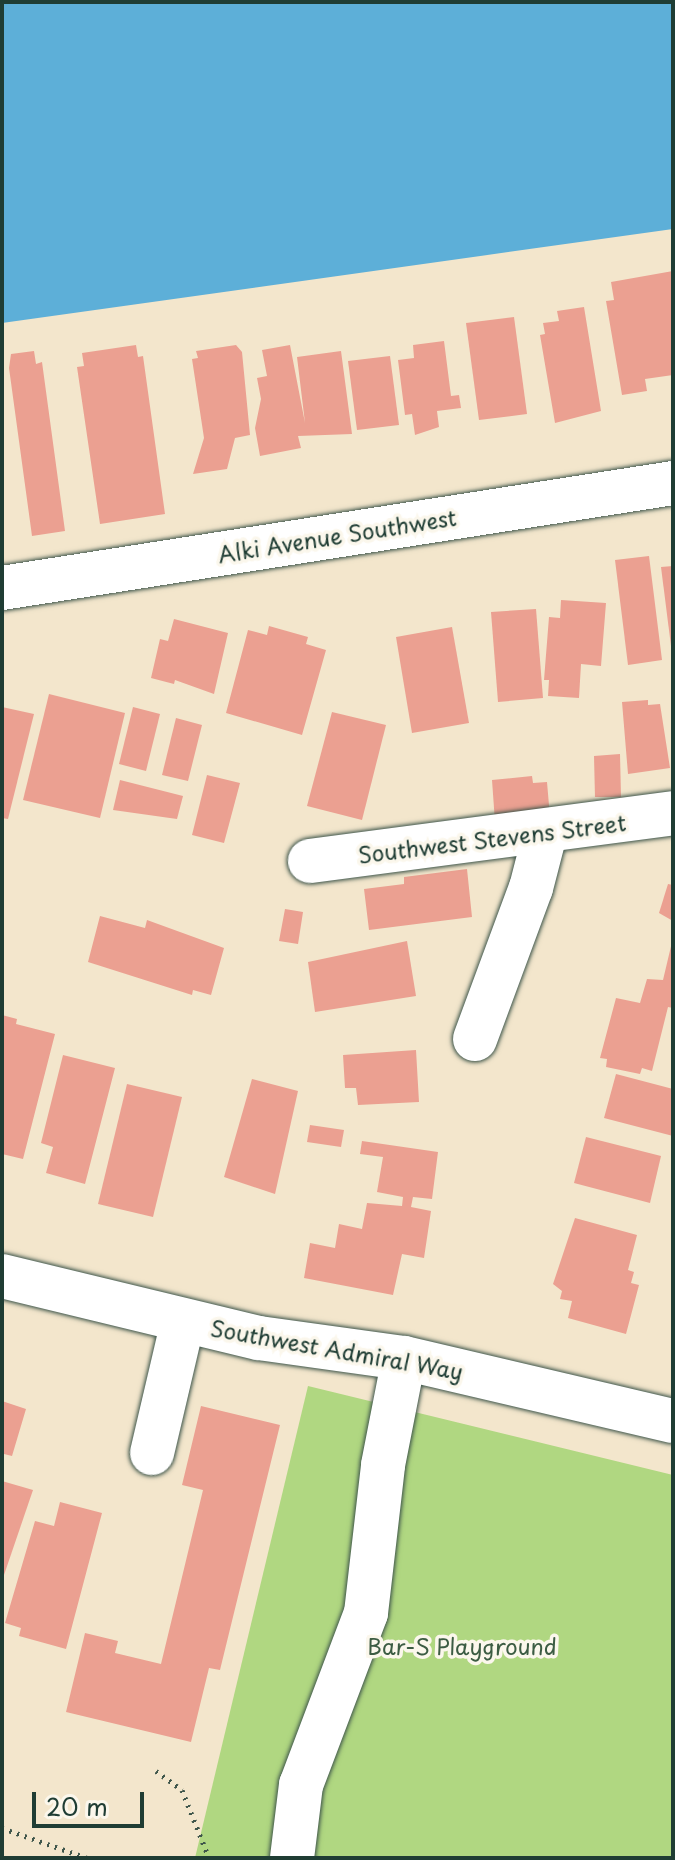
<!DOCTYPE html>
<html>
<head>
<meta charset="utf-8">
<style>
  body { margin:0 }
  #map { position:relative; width:675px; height:1860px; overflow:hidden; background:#f3e6cc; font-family:"Playpen Sans",sans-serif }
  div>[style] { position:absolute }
  .green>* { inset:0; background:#b0d781 }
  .water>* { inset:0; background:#5dafd8 }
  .building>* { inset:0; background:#eba091 }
  .path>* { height:5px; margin-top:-2.5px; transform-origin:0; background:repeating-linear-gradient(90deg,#3f564b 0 2px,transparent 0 8px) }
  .roads { filter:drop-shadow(0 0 2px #3f564b) drop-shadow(0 0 2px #3f564b) }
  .minor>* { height:44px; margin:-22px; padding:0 22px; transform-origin:22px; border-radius:22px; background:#fff }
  span { translate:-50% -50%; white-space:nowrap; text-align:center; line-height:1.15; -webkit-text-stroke:7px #fbf7ec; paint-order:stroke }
  .street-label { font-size:22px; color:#1f3d34 }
  .park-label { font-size:22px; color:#3c5c43 }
  .frame { position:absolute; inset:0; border:4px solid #1f3d34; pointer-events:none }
  .scale { position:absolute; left:32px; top:1792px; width:112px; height:36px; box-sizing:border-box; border:4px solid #1f3d34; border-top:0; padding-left:10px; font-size:24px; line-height:28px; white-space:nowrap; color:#1f3d34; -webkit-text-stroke:6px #fbf7ec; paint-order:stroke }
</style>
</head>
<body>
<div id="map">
  <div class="green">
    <i style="clip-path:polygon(308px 1386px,673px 1475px,673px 1858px,195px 1858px)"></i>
  </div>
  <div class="water">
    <i style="clip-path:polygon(2px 2px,673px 2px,673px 229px,2px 323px)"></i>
  </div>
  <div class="building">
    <i style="clip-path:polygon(673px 271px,673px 375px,645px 379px,647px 391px,622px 395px,606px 301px,614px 300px,611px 282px)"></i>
    <i style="clip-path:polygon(584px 307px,601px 411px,555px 423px,540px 335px,545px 334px,543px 323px,559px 321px,557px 311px)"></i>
    <i style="clip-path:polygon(514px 317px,527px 414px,479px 420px,466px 323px)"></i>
    <i style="clip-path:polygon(444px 341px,451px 396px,459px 395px,461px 408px,437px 411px,439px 427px,415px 435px,412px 414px,405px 415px,398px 360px,414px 358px,413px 345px)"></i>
    <i style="clip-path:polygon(136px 345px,138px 357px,143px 356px,165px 514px,100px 524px,77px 367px,84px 366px,82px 353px)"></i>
    <i style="clip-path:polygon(236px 345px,242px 352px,250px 435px,235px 438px,227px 469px,193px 474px,204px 438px,192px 359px,198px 358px,196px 351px)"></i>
    <i style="clip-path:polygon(290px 345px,305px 423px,297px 357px,341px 351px,352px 434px,298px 436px,301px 448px,260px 456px,255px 428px,261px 399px,257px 378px,267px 376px,262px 350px)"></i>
    <i style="clip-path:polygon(34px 351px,36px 364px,42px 362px,65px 531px,32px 536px,9px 368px,11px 354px)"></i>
    <i style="clip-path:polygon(390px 356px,399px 425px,357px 430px,348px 361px)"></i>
    <i style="clip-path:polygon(649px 556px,662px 660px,628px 665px,615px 560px)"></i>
    <i style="clip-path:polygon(673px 566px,673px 646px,671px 646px,661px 567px)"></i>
    <i style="clip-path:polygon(561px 600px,606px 603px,601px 666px,581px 664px,579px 698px,548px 696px,549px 680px,544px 680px,549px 617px,560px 618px)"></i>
    <i style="clip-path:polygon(536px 609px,543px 698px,498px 702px,491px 612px)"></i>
    <i style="clip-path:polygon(174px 619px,228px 633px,214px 694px,175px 680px,174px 684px,151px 678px,160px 639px,168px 641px)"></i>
    <i style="clip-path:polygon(269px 626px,308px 637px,306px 644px,326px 650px,302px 735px,226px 713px,248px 630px,267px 635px)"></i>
    <i style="clip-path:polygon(452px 627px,469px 723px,412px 733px,396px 637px)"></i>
    <i style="clip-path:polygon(49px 694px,125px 713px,100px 818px,23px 800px)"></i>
    <i style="clip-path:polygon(648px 700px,648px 705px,660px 704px,670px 768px,628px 774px,622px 702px)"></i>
    <i style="clip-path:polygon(2px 707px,34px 714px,8px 819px,2px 818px)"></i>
    <i style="clip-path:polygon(133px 707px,160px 714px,146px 771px,119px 764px)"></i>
    <i style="clip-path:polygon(332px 712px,386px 725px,362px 820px,307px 806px)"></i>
    <i style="clip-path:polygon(176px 718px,202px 725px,188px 781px,162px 775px)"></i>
    <i style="clip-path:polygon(620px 754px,621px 797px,595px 797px,594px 756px)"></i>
    <i style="clip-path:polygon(207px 775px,240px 783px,224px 843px,192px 835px)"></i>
    <i style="clip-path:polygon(532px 776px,533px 783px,547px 782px,550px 817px,495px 822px,492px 780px)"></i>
    <i style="clip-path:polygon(120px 780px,183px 796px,177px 819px,113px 810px)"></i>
    <i style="clip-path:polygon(467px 869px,472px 917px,369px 930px,364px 889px,404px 884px,404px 877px)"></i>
    <i style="clip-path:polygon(668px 884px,673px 885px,673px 921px,659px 913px)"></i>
    <i style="clip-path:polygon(285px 909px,303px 912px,298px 944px,279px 941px)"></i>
    <i style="clip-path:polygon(100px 916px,145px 928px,147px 920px,224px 948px,211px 995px,193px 990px,192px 995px,88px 962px)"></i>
    <i style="clip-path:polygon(407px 941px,416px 996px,315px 1012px,308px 962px)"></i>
    <i style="clip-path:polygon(672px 942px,673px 1008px,668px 1007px,652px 1071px,642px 1068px,640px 1074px,606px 1067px,607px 1059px,600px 1058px,616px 998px,640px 1003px,647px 979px,663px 980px)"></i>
    <i style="clip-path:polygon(2px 1015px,17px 1019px,16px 1024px,55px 1034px,23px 1159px,2px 1154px)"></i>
    <i style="clip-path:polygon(416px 1050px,419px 1102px,358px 1105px,356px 1088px,345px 1088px,343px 1055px)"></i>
    <i style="clip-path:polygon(63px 1055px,115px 1068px,85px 1184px,46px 1173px,53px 1147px,41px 1143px)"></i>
    <i style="clip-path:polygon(616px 1074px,673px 1089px,673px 1136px,604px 1118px)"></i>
    <i style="clip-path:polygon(252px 1079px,298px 1091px,275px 1194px,224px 1177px)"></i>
    <i style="clip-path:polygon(127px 1084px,182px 1097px,153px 1217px,98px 1204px)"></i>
    <i style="clip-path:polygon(310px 1125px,344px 1130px,341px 1147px,307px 1142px)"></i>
    <i style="clip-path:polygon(586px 1137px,661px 1156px,650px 1203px,574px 1183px)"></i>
    <i style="clip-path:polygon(362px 1141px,438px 1152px,432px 1199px,413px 1197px,411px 1207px,431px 1211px,424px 1258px,402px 1254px,393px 1295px,304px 1278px,310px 1243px,335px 1248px,339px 1224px,362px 1229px,367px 1203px,402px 1206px,403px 1197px,377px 1192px,383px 1157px,360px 1154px)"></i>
    <i style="clip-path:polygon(575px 1218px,637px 1235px,628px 1270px,634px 1272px,631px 1283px,639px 1285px,626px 1334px,568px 1318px,572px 1301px,560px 1299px,562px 1291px,553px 1284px)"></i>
    <i style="clip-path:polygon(2px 1401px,26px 1409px,12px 1456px,4px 1454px,3px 1459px)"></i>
    <i style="clip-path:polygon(201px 1406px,280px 1425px,220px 1670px,209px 1668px,191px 1742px,66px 1712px,85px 1633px,118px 1641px,115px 1653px,161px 1664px,203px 1490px,182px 1485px)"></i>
    <i style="clip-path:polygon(2px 1481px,33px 1490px,4px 1575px,2px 1574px)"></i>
    <i style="clip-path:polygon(60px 1502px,102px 1513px,66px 1649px,19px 1636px,21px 1628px,5px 1623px,35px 1521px,54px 1526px)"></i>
  </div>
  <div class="path">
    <i style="left:156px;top:1771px;width:32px;rotate:36deg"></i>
    <i style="left:182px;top:1790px;width:73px;rotate:68.3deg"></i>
    <i style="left:2px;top:1828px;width:90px;rotate:19.4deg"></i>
  </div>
  <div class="roads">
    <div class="minor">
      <i style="left:2px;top:588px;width:679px;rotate:-8.89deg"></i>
      <i style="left:310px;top:861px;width:366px;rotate:-7.5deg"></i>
      <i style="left:475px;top:1039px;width:161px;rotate:-69.7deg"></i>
      <i style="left:531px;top:888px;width:56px;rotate:-75.5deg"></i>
      <i style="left:2px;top:1276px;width:264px;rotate:13.6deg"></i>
      <i style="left:259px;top:1338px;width:146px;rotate:7.9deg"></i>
      <i style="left:404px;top:1358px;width:276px;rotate:13.2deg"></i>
      <i style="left:152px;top:1453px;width:136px;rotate:-76.8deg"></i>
      <i style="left:292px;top:1858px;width:74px;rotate:-83deg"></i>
      <i style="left:301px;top:1785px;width:184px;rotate:-69.3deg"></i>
      <i style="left:366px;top:1613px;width:149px;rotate:-83.4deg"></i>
      <i style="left:383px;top:1465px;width:109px;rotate:-78.9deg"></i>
    </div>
  </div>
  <div class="street-label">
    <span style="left:337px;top:535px;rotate:-9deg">Alki Avenue Southwest</span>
    <span style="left:492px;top:838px;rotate:-7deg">Southwest Stevens Street</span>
    <span style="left:337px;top:1349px;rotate:10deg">Southwest Admiral Way</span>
  </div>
  <div class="park-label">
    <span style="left:462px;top:1646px">Bar-S Playground</span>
  </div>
  <div class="frame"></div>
  <div class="scale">20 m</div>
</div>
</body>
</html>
